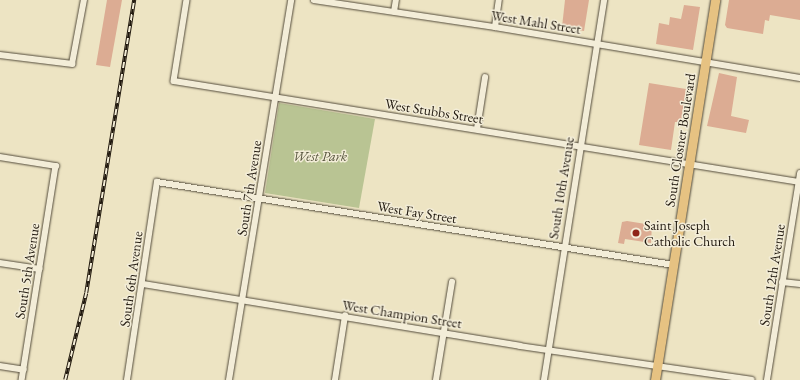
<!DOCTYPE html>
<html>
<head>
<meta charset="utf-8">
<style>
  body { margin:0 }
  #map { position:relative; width:800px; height:380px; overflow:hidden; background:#ede4c3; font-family:"EB Garamond",serif }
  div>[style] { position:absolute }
  .green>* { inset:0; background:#b9c493 }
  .building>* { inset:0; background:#dcac93 }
  .roads { filter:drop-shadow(0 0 1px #534b3b) drop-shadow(0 0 1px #534b3b) }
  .street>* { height:5.5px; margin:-2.75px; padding:0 2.75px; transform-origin:2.75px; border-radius:2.75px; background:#f3edd8 }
  .primary>* { height:9px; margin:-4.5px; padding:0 4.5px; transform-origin:4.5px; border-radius:4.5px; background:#e6c282 }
  .rail>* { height:3.5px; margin-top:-1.75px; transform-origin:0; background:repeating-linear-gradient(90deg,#f3edd8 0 6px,#20180e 0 12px); box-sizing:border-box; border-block:1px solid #20180e }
  .dots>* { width:11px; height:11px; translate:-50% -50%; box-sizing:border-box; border:2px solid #f3edd8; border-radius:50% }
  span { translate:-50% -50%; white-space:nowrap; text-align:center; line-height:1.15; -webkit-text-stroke:3px #f3edd8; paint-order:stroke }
  .street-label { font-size:14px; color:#20180e }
  .park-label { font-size:14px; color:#56543d; font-style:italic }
  .poi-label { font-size:14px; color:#20180e }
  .left { translate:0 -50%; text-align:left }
</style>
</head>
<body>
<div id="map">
  <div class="green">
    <i style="clip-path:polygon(279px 103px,375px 119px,359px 208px,265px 193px)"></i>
  </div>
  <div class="building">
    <i style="clip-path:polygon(107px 0,122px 0,110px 67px,96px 65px)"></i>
    <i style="clip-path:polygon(565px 0,589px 0,584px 31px,562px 27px)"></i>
    <i style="clip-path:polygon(729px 0,800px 0,800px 20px,770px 15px,769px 21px,765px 20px,763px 34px,727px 28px,725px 25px)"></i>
    <i style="clip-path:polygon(684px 5px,700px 7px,693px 50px,656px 44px,659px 23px,669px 25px,670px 17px,681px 19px)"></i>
    <i style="clip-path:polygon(719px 73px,737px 77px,731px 116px,749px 120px,746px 133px,707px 126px)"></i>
    <i style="clip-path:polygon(649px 83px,686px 89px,681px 122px,675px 122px,671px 150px,639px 145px)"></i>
    <i style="clip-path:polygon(627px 221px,652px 225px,651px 243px,625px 239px,624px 244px,618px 243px,622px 222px)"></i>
  </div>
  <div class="roads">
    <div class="street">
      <i style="left:187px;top:0;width:82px;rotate:99.1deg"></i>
      <i style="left:174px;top:81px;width:634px;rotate:9.17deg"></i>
      <i style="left:314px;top:0;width:183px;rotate:8.5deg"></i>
      <i style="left:495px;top:27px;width:309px;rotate:9.5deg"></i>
      <i style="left:394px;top:12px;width:12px;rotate:-81deg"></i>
      <i style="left:495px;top:27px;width:27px;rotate:-82deg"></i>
      <i style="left:0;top:55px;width:73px;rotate:7.1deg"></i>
      <i style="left:72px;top:64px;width:65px;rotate:-79.4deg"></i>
      <i style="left:477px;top:129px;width:52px;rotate:-81.1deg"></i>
      <i style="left:0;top:157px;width:57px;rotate:9.1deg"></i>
      <i style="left:56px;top:166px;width:217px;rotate:99deg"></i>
      <i style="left:0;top:263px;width:40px;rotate:8.5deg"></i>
      <i style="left:782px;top:282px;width:18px;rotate:6deg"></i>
      <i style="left:143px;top:284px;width:382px;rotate:9.3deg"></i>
      <i style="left:520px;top:346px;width:234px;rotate:8.3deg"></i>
      <i style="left:0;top:366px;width:24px;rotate:9deg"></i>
      <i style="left:127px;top:380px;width:200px;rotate:-81.4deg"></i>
      <i style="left:157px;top:182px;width:524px;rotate:9.12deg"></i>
      <i style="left:229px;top:380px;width:385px;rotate:-80.7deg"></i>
      <i style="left:335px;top:380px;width:65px;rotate:-81.1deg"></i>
      <i style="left:436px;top:380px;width:99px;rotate:-80.7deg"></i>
      <i style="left:544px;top:380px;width:385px;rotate:-81deg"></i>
      <i style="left:767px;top:380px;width:209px;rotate:-80.9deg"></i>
    </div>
    <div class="primary">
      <i style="left:655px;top:380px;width:385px;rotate:-81deg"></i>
    </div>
  </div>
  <div class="rail">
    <i style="left:65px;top:380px;width:89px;rotate:-76.4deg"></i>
    <i style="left:86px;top:293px;width:297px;rotate:-80.7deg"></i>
  </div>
  <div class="dots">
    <i style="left:636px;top:233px;background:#8f2418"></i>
  </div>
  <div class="street-label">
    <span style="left:536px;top:22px;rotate:9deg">West Mahl Street</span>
    <span style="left:434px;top:111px;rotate:9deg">West Stubbs Street</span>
    <span style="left:680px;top:140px;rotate:-81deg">South Closner Boulevard</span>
    <span style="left:249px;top:188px;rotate:-81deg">South 7th Avenue</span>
    <span style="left:561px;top:188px;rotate:-81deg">South 10th Avenue</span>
    <span style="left:417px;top:212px;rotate:9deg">West Fay Street</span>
    <span style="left:27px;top:271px;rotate:-81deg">South 5th Avenue</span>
    <span style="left:772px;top:275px;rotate:-81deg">South 12th Avenue</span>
    <span style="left:131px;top:279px;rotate:-82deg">South 6th Avenue</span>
    <span style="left:402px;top:314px;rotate:9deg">West Champion Street</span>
  </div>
  <div class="park-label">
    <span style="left:320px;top:156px">West Park</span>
  </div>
  <div class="poi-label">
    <span class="left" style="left:644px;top:233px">Saint Joseph<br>Catholic Church</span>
  </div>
</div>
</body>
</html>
